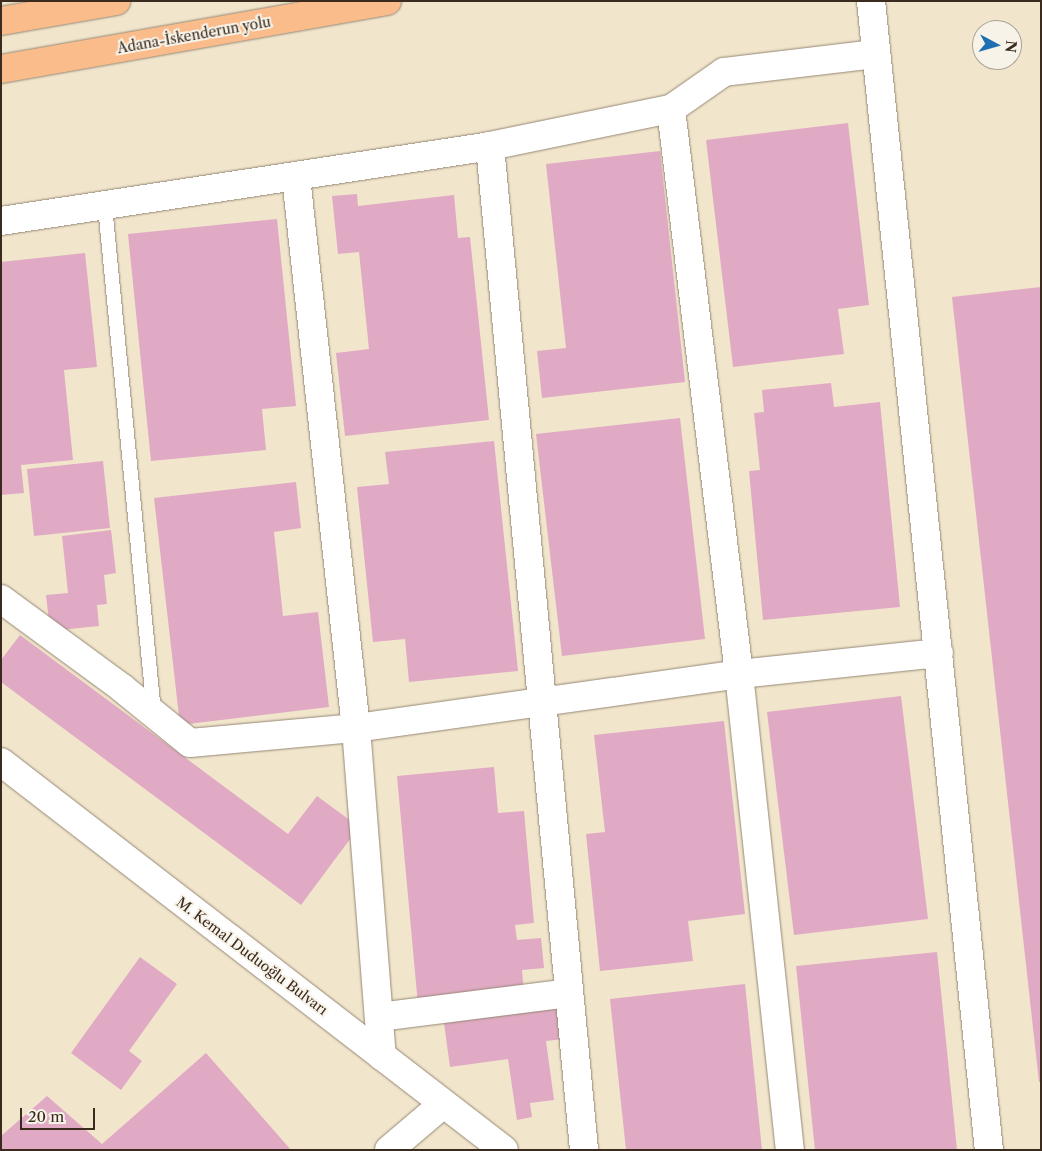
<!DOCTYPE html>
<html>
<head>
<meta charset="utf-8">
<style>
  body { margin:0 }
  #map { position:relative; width:1042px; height:1151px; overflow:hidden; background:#f1e5cc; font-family:"Libre Caslon Text",serif }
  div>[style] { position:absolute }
  .building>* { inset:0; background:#e0aac4 }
  .roads { filter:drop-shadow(0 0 1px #968875) drop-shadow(0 0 1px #968875) }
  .service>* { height:14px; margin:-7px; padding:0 7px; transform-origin:7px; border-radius:7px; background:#fff }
  .minor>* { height:28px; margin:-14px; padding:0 14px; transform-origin:14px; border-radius:14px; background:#fff }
  .tertiary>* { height:28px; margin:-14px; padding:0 14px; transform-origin:14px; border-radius:14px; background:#fff }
  .trunk>* { height:28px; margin:-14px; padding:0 14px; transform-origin:14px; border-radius:14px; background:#fabc8b }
  span { translate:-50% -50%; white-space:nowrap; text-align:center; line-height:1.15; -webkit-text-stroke:4px #f7f3e8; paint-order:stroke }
  .street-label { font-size:14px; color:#3b2a1e }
  .frame { position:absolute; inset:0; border:2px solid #3b2a1e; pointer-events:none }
  .north { position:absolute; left:972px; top:20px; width:50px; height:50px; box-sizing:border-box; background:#f7f3e8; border:1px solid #aca397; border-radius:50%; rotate:96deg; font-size:14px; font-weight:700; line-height:20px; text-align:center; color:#3b2a1e }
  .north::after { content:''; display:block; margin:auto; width:18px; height:22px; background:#1f6fb2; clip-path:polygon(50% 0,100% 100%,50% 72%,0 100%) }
  .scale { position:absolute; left:20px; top:1108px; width:75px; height:22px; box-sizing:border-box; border:2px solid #3b2a1e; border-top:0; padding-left:6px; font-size:15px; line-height:18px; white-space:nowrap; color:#3b2a1e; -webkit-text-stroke:4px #f7f3e8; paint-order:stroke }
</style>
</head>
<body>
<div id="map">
  <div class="building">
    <i style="clip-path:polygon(848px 123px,869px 305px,838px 309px,844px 354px,733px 367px,706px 140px)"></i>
    <i style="clip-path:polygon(660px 151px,685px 382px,542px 398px,537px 351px,566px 348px,546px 164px)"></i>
    <i style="clip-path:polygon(357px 194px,358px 206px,454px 195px,458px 238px,470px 237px,489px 420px,345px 436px,336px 353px,369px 349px,359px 252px,338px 254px,332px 196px)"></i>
    <i style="clip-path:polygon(277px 219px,296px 406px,262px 409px,266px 450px,151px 461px,128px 234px)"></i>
    <i style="clip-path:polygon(85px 253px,97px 367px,64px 370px,73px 460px,21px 465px,24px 493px,1px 495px,1px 262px)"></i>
    <i style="clip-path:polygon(1041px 287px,1041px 1082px,1039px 1082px,952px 297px)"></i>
    <i style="clip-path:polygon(831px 383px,834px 407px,880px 402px,900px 607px,763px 620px,749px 471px,760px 470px,754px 413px,764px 412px,762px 390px)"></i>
    <i style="clip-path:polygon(680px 418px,705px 639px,562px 656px,536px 434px)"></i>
    <i style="clip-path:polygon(494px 441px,518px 671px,409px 682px,405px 639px,373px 642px,357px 487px,389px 484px,385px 452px)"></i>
    <i style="clip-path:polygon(103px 461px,110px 528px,34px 536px,27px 469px)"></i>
    <i style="clip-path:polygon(296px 482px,301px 528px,274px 532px,283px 616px,318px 612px,329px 707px,180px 725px,154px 498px)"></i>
    <i style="clip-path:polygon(111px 530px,116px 573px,104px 575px,107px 604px,97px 605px,99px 626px,50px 631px,46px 595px,68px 593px,62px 536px)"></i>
    <i style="clip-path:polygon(20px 635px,288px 834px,317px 796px,359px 827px,301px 905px,1px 682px,1px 660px)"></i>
    <i style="clip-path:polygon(901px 696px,928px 919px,794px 935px,767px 712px)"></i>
    <i style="clip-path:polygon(724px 721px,745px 914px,688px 921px,693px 961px,600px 971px,586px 834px,605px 832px,594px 735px)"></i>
    <i style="clip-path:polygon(494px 767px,498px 813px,524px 811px,534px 923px,515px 925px,517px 940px,541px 938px,544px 968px,522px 970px,524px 995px,418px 1005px,397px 776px)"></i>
    <i style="clip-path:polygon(937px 952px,957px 1150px,815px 1150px,796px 966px)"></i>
    <i style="clip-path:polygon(140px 957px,177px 984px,129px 1051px,142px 1061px,121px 1090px,71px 1053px)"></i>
    <i style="clip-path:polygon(745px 984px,762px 1150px,626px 1150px,610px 999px)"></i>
    <i style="clip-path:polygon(559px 1006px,564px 1039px,546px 1041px,554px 1100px,530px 1103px,532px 1117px,517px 1120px,508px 1059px,450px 1067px,444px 1023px)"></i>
    <i style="clip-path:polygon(206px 1053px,291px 1150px,1px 1150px,1px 1136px,47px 1096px,102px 1144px)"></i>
  </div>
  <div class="roads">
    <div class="service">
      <i style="left:105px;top:206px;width:509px;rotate:84.48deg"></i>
    </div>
    <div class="minor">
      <i style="left:871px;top:1px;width:1155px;rotate:84.14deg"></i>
      <i style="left:671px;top:109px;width:569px;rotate:83.14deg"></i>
      <i style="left:739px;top:674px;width:479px;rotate:83.9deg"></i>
      <i style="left:490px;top:146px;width:1008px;rotate:84.65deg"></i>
      <i style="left:296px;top:177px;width:554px;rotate:83.79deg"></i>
      <i style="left:356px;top:728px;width:329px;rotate:85.5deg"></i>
      <i style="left:1px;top:221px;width:495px;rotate:-8.7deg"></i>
      <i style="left:490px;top:146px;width:185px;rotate:-11.6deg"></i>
      <i style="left:671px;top:109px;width:65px;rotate:-34.9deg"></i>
      <i style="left:724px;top:72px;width:153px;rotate:-6.8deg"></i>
      <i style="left:1px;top:599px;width:150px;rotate:36.3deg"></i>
      <i style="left:122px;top:688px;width:87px;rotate:39deg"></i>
      <i style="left:190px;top:743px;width:167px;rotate:-5.2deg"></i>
      <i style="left:356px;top:728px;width:387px;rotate:-8deg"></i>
      <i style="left:739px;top:674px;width:201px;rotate:-6deg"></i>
      <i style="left:379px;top:1017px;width:191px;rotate:-7.2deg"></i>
      <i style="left:389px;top:1150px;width:71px;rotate:-40.4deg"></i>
    </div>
    <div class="tertiary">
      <i style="left:1px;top:762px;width:635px;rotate:37.65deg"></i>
    </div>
    <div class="trunk">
      <i style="left:1px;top:21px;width:117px;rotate:-9.9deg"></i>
      <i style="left:1px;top:69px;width:392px;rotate:-10deg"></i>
    </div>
  </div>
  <div class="street-label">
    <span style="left:194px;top:35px;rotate:-10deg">Adana-İskenderun yolu</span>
    <span style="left:252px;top:956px;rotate:37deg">M. Kemal Duduoğlu Bulvarı</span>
  </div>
  <div class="frame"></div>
  <div class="north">N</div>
  <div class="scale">20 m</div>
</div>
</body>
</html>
